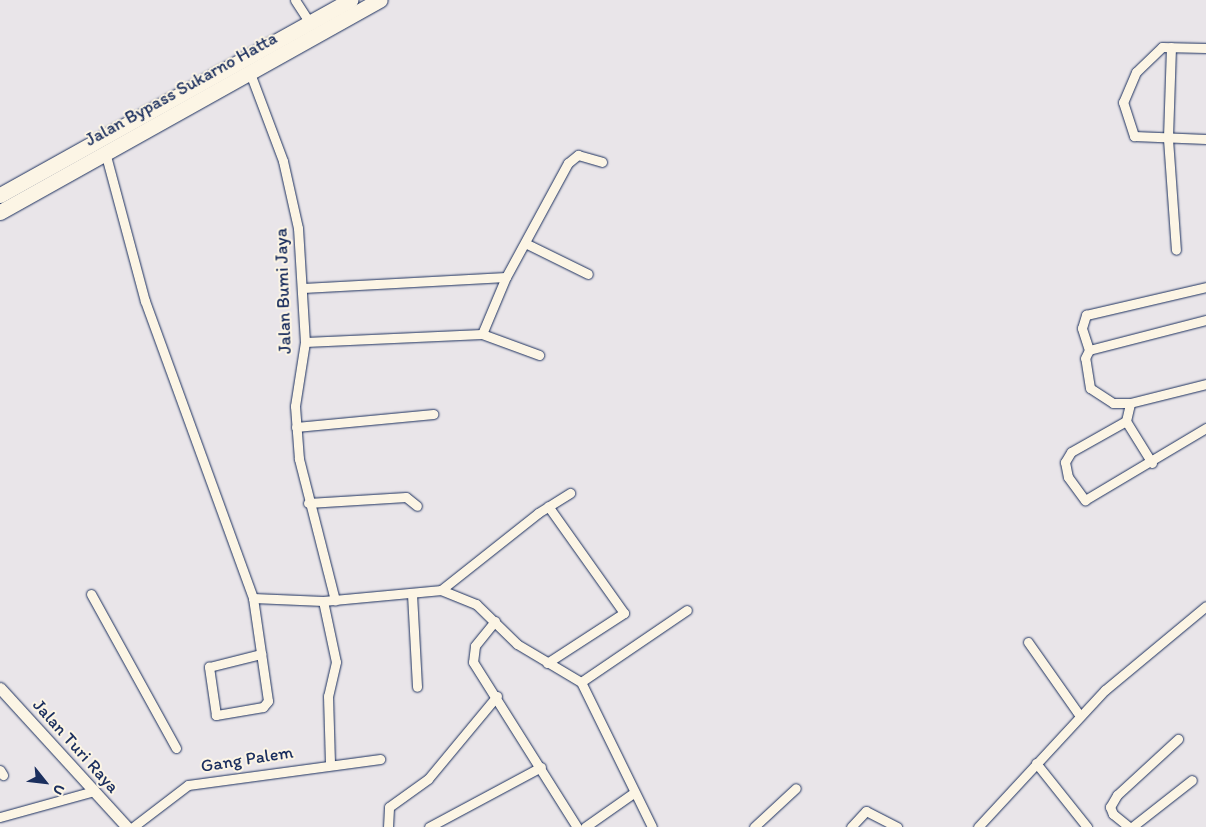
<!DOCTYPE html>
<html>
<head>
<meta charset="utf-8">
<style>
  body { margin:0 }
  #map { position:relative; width:1206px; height:827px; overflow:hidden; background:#e9e5e9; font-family:Itim,sans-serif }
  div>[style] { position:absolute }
  .roads { filter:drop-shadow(0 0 1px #1b2f5e) drop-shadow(0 0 1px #1b2f5e) }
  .street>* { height:9px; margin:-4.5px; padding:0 4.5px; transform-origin:4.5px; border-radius:4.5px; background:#fcf5e5 }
  .secondary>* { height:11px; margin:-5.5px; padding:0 5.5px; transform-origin:5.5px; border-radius:5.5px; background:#fcf5e5 }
  .highway>* { height:15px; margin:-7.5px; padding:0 7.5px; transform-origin:7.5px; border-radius:7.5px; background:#fcf5e5 }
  span { translate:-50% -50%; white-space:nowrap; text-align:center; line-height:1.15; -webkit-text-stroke:4px #fcf5e5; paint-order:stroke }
  .street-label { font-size:18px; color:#1b2f5e }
  .north { position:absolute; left:20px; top:757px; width:50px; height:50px; -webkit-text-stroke:4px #fcf5e5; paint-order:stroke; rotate:119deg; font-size:14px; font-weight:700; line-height:20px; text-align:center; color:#1b2f5e }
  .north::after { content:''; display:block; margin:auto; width:18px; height:22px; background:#1b2f5e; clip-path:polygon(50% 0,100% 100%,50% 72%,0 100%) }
</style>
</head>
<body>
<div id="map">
  <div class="roads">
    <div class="street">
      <i style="left:295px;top:0;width:27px;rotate:57deg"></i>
      <i style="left:1171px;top:47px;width:92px;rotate:91.9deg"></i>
      <i style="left:1168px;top:139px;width:111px;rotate:85.9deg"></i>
      <i style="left:1206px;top:48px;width:44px;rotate:-178.7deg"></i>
      <i style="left:1162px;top:47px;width:36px;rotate:136deg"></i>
      <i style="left:1136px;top:72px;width:33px;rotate:113deg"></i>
      <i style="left:1123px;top:102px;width:36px;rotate:72deg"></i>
      <i style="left:1134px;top:136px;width:72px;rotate:2.4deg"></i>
      <i style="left:250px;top:73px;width:94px;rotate:69.4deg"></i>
      <i style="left:283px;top:161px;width:69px;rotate:77.4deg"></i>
      <i style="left:298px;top:228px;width:114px;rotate:86.5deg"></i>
      <i style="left:305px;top:342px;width:65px;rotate:98.9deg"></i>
      <i style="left:295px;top:406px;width:53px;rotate:85.7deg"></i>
      <i style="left:299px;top:459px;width:146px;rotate:75.7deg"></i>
      <i style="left:105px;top:152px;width:154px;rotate:75deg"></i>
      <i style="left:145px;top:301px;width:316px;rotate:70deg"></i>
      <i style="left:253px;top:598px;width:104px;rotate:81.7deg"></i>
      <i style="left:268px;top:701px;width:8px;rotate:130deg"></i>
      <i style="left:263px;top:707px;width:48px;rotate:170.3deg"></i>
      <i style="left:216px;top:715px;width:49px;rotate:-98.3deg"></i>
      <i style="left:209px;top:667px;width:54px;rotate:-14deg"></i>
      <i style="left:525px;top:243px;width:70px;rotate:26.2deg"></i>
      <i style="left:303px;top:288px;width:203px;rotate:-3.1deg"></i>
      <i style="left:482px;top:334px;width:62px;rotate:-67.2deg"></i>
      <i style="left:506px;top:277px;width:130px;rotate:-61.5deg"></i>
      <i style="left:568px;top:163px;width:13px;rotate:-39deg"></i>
      <i style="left:578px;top:155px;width:25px;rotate:16deg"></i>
      <i style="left:305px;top:342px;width:177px;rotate:-2.6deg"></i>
      <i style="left:482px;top:334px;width:61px;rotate:20.2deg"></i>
      <i style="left:1089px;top:350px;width:23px;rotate:-108deg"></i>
      <i style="left:1082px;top:328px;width:14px;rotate:-73deg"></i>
      <i style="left:1086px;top:315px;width:123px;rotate:-13.1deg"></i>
      <i style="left:1130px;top:403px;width:17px;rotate:180deg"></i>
      <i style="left:1113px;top:403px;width:27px;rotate:-147deg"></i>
      <i style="left:1090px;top:388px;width:30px;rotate:-99deg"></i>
      <i style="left:1085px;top:358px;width:9px;rotate:-63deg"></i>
      <i style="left:1089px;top:350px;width:121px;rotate:-14.4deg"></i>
      <i style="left:1126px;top:421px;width:63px;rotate:150.6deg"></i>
      <i style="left:1071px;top:452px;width:12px;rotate:121deg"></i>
      <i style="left:1065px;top:462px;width:15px;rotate:79deg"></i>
      <i style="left:1068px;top:477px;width:29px;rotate:54deg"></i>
      <i style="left:1085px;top:500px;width:141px;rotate:-30.8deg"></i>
      <i style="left:296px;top:427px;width:138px;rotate:-5.4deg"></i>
      <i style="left:1152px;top:463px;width:49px;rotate:-121.8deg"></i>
      <i style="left:1126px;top:421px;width:18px;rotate:-77deg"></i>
      <i style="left:1130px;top:403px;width:78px;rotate:-14deg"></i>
      <i style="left:308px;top:503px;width:98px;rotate:-3.5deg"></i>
      <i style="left:406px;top:497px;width:14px;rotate:39deg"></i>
      <i style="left:441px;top:590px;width:124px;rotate:-38.4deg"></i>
      <i style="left:538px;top:513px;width:38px;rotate:-32deg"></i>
      <i style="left:91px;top:594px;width:176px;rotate:61.1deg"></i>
      <i style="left:412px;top:594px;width:93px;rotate:86.9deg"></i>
      <i style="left:253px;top:598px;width:70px;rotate:2.5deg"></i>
      <i style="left:323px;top:601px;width:119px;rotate:-5.3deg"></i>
      <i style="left:441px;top:590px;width:38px;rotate:22deg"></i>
      <i style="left:476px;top:604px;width:57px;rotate:44.3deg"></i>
      <i style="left:517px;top:644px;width:74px;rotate:30.7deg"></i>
      <i style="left:581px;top:682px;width:161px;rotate:63.9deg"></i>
      <i style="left:323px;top:601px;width:62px;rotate:78deg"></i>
      <i style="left:336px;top:662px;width:35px;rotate:103deg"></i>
      <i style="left:328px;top:696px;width:67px;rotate:88.3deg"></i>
      <i style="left:495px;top:621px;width:32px;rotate:129deg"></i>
      <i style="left:475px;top:646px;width:16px;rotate:97deg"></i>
      <i style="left:473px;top:662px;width:195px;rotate:57.8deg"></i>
      <i style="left:1028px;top:642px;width:90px;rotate:54.9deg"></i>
      <i style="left:547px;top:663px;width:92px;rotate:-33deg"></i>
      <i style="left:624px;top:613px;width:131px;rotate:-125.4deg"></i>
      <i style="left:581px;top:682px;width:128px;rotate:-34.2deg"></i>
      <i style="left:1036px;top:763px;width:82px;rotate:51.4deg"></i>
      <i style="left:0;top:770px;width:6px;rotate:59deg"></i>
      <i style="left:0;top:817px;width:98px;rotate:-15.5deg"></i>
      <i style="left:133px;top:827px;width:69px;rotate:-37.4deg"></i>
      <i style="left:188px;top:785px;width:194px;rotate:-7.7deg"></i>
      <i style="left:388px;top:827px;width:20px;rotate:-87deg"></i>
      <i style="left:389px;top:807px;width:48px;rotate:-35.7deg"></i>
      <i style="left:428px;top:779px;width:108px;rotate:-50.3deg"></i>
      <i style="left:429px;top:827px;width:127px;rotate:-28.2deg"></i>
      <i style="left:585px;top:827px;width:57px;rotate:-35.1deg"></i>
      <i style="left:754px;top:827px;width:57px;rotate:-42.9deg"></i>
      <i style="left:851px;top:827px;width:22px;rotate:-47deg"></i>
      <i style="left:866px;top:811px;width:35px;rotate:27deg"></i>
      <i style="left:978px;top:827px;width:187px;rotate:-47.2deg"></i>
      <i style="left:1105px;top:690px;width:131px;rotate:-39.7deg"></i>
      <i style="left:1129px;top:827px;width:21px;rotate:-141deg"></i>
      <i style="left:1113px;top:814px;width:8px;rotate:-113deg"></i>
      <i style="left:1110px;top:807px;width:14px;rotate:-60deg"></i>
      <i style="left:1117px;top:795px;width:83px;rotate:-42.6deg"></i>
      <i style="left:1132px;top:827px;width:76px;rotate:-38.1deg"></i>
    </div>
    <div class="secondary">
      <i style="left:0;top:688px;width:188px;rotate:47.6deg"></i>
    </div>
    <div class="highway">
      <i style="left:0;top:195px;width:401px;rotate:-29.1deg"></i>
      <i style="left:0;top:212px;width:435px;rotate:-29.2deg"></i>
    </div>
  </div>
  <div class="street-label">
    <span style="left:181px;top:89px;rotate:-29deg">Jalan Bypass Sukarno Hatta</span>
    <span style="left:283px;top:291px;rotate:-92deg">Jalan Bumi Jaya</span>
    <span style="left:76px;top:746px;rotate:48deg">Jalan Turi Raya</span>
    <span style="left:247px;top:759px;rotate:-9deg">Gang Palem</span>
  </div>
  <div class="north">U</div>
</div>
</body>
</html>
